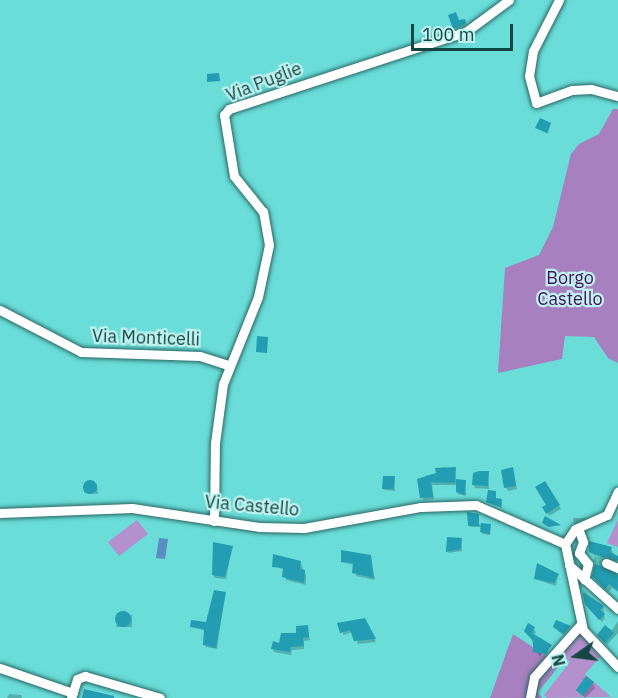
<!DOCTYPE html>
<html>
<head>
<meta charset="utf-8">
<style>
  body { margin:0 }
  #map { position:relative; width:618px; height:698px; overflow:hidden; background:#6addd8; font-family:"IBM Plex Sans",sans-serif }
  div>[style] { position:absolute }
  .green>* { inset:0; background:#b490cc }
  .forest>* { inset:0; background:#a780c0 }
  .water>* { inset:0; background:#5a8dc4 }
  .shadow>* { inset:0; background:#0003 }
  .building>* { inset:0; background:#229db1 }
  .round { border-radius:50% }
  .minor-tunnel>* { height:9px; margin-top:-4.5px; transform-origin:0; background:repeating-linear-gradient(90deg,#59bfba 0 9px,transparent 0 13.5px) }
  .roads { filter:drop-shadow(0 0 2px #2a6765) drop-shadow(0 0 2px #2a6765) }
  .minor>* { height:9px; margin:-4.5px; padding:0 4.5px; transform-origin:4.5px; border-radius:4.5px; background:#fff }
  span { translate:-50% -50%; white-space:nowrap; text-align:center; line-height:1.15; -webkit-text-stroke:4.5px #c0f3f0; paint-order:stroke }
  .street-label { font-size:18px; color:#144644 }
  .park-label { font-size:18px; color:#440f5d }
  .north { position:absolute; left:546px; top:626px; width:60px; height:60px; -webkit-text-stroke:4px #c0f3f0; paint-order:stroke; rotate:256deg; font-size:16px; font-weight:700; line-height:24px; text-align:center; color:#144644 }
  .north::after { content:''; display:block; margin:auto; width:21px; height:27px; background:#144644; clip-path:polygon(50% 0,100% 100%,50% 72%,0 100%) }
  .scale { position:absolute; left:411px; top:24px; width:102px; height:27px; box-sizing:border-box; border:3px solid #144644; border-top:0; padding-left:8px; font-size:18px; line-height:21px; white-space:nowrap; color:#144644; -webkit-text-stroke:4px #c0f3f0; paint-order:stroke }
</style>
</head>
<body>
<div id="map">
  <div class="green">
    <i style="clip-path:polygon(618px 519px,618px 547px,607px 543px)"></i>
    <i style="clip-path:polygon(137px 520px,148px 534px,119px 556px,108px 542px)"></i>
    <i style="clip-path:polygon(579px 629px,600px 657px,585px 674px,611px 697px,547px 698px,544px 695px,570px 662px,560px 653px)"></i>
  </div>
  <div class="forest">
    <i style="clip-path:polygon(613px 109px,618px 109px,618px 363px,608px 358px,594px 337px,565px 336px,562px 359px,498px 373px,505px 268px,539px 255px,553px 227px,571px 154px,579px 144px,599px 134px)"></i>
    <i style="clip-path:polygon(513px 634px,560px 665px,538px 692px,542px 698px,490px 698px)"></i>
  </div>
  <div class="water">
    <i style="clip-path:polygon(159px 538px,168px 539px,165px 559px,156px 558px)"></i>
  </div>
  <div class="shadow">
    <i style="clip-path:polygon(464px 20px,466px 25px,455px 30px,459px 22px)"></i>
    <i style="clip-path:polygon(550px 125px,548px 134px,537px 128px)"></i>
    <i style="clip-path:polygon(444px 467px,455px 471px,456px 481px,465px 481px,466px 496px,458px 494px,458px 485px,432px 485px,434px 499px,423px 500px,425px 476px,438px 474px,437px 469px)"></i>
    <i style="clip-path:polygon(514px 472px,517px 489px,508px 491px,506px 487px)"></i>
    <i style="clip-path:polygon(488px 473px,489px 489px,475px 488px,474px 485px)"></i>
    <i style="clip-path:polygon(394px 478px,395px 491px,385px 490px,384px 489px)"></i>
    <i style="clip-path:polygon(545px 483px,561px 509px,549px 516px,544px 508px,548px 505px)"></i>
    <i style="clip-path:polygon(84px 484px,97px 484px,98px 494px,84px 493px)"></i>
    <i style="clip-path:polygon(495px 493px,496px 500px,502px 502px,502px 508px,487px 502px)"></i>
    <i style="clip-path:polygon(478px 515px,479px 524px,490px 525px,490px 535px,482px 534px,482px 527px,470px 527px)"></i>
    <i style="clip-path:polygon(573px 518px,586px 518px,586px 519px,574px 524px)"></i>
    <i style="clip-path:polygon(461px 540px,462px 551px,449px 553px,448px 552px)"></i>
    <i style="clip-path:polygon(232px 547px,226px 579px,215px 578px,213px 575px)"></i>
    <i style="clip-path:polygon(611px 548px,618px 564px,609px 560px,601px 566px,618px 575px,618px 592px,612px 588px,608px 592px,593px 576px,598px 558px,590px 552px)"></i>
    <i style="clip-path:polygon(370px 557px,375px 580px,356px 576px,354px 565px,342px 562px)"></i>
    <i style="clip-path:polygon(300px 562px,306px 575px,306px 585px,286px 580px,285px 570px,274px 566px)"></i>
    <i style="clip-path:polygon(558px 575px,556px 586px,535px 579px)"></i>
    <i style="clip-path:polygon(583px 590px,603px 607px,605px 618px,602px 622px,588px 608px)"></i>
    <i style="clip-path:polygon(225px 593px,217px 649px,206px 647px,206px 631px,192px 627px,207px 624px)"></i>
    <i style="clip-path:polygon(119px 613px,132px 615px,132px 627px,116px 627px)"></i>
    <i style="clip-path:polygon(364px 619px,376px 642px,358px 644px,353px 632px,344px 635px,342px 632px)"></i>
    <i style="clip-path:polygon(618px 621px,618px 633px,607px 645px,600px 638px,606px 627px,612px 630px)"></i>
    <i style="clip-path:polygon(557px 622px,570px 628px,564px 635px,558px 631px)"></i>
    <i style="clip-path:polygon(529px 625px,536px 632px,533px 636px,550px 646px,547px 656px,542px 653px,540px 657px,534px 649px)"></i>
    <i style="clip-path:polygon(307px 627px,310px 640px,304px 641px,304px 649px,292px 650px,291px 655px,274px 652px,273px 649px)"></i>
    <i style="clip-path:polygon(593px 683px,595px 688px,585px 698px,578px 690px)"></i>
    <i style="clip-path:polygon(9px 694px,21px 695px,22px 698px,7px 698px)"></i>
  </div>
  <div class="building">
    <i style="clip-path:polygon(456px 12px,459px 20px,465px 19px,466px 23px,453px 29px,448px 15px)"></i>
    <i style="clip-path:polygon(219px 73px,220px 81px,207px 82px,207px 74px)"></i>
    <i style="clip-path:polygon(540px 118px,551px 123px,547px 133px,535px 128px)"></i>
    <i style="clip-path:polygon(257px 336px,268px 337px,267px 353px,256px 352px)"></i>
    <i style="clip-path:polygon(456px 467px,455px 483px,431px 482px,433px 497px,420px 498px,417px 479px,436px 473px,435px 468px)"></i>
    <i style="clip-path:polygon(513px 467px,516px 486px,504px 488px,501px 470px)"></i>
    <i style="clip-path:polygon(479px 471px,489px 471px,488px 486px,472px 485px,473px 473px)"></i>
    <i style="clip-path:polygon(383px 476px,395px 476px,394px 489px,382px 489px)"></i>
    <i style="clip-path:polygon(456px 479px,466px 480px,465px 495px,456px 492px)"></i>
    <i class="round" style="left:83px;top:480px;width:14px;height:14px"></i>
    <i style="clip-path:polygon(545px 481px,560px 505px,546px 514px,542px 507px,546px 505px,535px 487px)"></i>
    <i style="clip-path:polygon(488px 490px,496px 491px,496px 498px,502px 499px,501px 507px,486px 502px)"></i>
    <i style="clip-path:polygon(467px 512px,479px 514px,479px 526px,468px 526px)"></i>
    <i style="clip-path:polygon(545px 516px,561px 525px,549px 527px,542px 523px)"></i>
    <i style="clip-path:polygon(481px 523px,491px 524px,490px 534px,480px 532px)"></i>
    <i style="clip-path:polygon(447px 537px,462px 538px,461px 549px,446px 552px)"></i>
    <i style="clip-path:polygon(589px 541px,612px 547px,610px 552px,618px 556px,618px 561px,605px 556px,599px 563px,618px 575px,618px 591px,609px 584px,605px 589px,592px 576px,597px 555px,589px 552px)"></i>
    <i style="clip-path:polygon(213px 542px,233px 546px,225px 577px,212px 575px)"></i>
    <i style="clip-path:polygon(341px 550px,371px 555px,374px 578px,352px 573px,353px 563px,341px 562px)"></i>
    <i style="clip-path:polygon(273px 554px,301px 561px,300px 569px,305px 570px,304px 583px,282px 577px,283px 568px,272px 567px)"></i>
    <i style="clip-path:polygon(537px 563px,559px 574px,554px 583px,534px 579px)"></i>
    <i style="clip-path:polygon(581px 586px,582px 592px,604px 606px,600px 610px,605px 614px,599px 620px,585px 604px)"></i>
    <i style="clip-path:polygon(214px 590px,226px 592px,216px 648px,203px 645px,204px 629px,190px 627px,191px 620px,206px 622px)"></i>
    <i class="round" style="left:115px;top:611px;width:16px;height:16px"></i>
    <i style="clip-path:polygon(365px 618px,376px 639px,354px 641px,350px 630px,340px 633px,337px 623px)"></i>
    <i style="clip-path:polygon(556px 620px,571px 626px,563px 634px,553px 627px)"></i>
    <i style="clip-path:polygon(528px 623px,535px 627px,532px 633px,552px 645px,545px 654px,533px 652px,533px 641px,524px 631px)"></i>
    <i style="clip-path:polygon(308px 625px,309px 637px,303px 638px,304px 646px,291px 647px,290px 652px,271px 649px,273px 641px,279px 643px,281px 633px,296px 633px,296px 626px)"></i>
    <i style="clip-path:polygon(605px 625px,614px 633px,605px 643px,597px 635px)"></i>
    <i style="clip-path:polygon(586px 676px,594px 682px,583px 696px,576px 690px)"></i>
    <i style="clip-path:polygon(84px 689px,114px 696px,114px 698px,82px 698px)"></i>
  </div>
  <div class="minor-tunnel">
    <i style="left:594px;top:558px;width:13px;rotate:23deg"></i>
  </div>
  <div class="roads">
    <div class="minor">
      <i style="left:559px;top:0;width:57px;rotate:117deg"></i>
      <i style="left:533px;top:51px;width:25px;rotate:99deg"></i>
      <i style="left:529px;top:76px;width:28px;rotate:75deg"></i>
      <i style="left:536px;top:103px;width:38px;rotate:-20deg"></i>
      <i style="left:572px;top:90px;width:19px;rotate:-3deg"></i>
      <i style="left:591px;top:89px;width:28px;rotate:15deg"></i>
      <i style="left:0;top:310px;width:91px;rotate:27.4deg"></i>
      <i style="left:81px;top:352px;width:119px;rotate:1.9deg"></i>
      <i style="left:200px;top:356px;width:28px;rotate:18deg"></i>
      <i style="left:0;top:513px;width:132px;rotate:-2.2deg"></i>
      <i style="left:132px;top:508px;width:128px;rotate:8.5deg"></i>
      <i style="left:259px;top:527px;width:45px;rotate:1.3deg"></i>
      <i style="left:304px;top:528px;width:119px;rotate:-10.2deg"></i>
      <i style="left:421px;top:507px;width:55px;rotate:-2.1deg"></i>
      <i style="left:476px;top:505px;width:97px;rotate:23.7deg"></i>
      <i style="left:214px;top:521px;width:78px;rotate:-89.3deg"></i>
      <i style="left:215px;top:443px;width:60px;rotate:-82.3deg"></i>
      <i style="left:223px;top:384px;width:94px;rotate:-68.1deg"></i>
      <i style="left:258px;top:297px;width:53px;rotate:-78.1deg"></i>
      <i style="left:269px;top:245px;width:34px;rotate:-100deg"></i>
      <i style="left:263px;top:212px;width:46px;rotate:-128.9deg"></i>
      <i style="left:234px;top:176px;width:62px;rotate:-99.3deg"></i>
      <i style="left:224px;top:115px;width:8px;rotate:-50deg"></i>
      <i style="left:229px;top:109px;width:250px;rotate:-18.1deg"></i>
      <i style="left:467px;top:31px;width:52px;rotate:-36.4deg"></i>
      <i style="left:578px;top:528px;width:15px;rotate:70deg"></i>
      <i style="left:583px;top:542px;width:12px;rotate:110deg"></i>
      <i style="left:579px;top:553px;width:14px;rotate:51deg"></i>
      <i style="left:588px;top:564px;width:16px;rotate:104deg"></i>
      <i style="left:565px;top:544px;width:88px;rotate:78.2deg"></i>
      <i style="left:583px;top:630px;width:51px;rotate:46.6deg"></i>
      <i style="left:565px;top:544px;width:18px;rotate:-56deg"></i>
      <i style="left:575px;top:529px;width:35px;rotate:-24deg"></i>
      <i style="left:607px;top:515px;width:26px;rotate:-65deg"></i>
      <i style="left:606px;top:563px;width:13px;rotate:23deg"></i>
      <i style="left:569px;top:565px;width:66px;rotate:41.9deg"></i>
      <i style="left:0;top:668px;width:77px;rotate:18.9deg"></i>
      <i style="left:71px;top:698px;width:20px;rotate:-72deg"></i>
      <i style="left:77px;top:679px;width:9px;rotate:-21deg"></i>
      <i style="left:85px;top:676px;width:78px;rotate:16.3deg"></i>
      <i style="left:530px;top:698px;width:21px;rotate:-79deg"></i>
      <i style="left:534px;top:677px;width:71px;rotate:-48.4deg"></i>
    </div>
  </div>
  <div class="street-label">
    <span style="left:264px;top:82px;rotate:-21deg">Via Puglie</span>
    <span style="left:146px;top:338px;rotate:2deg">Via Monticelli</span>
    <span style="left:252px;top:506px;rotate:5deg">Via Castello</span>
  </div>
  <div class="park-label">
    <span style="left:570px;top:289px">Borgo<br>Castello</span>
  </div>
  <div class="north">N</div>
  <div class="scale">100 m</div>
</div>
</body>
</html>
